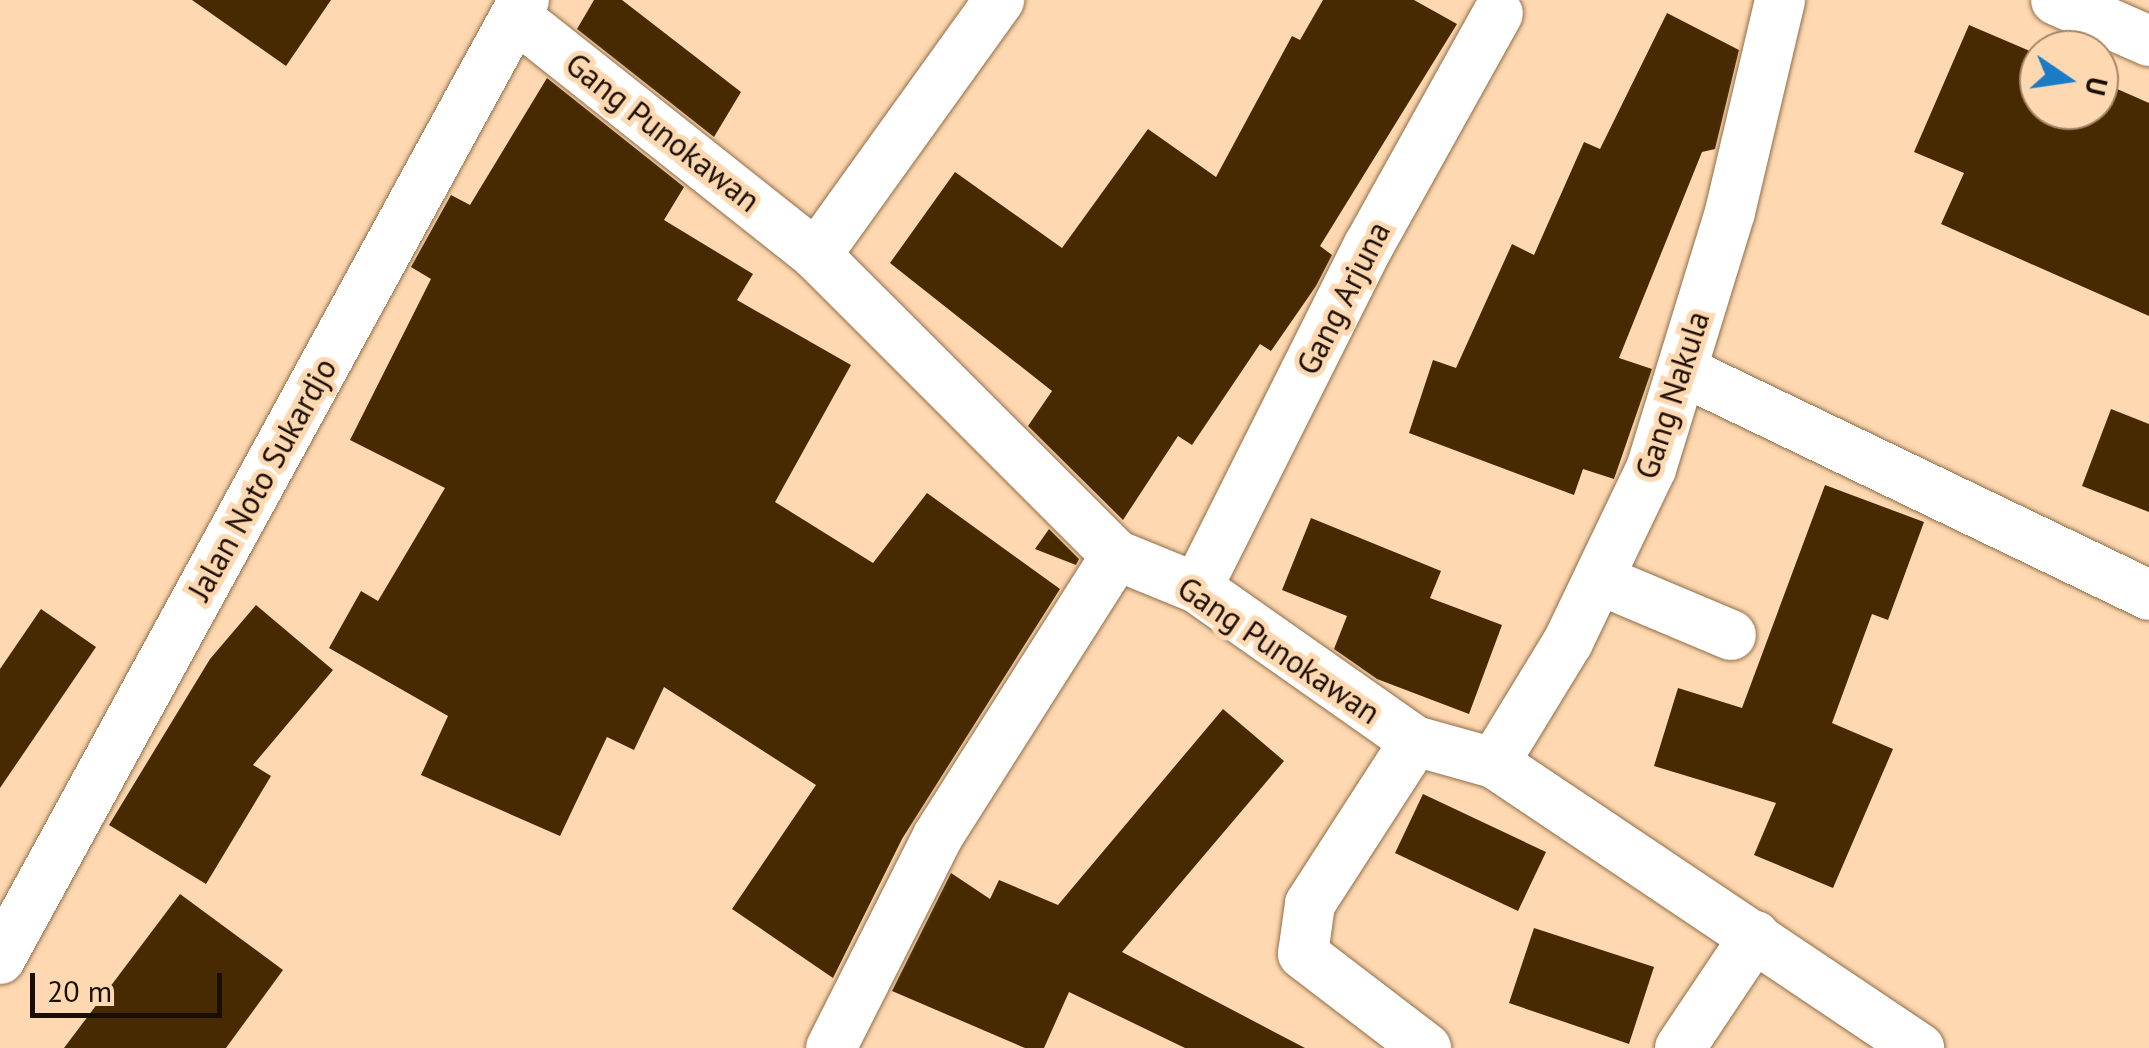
<!DOCTYPE html>
<html>
<head>
<meta charset="utf-8">
<style>
  body { margin:0 }
  #map { position:relative; width:2149px; height:1048px; overflow:hidden; background:#fed8b0; font-family:"PT Sans",sans-serif }
  div>[style] { position:absolute }
  .building>* { inset:0; background:#472a02 }
  .roads { filter:drop-shadow(0 0 2px #906e49) drop-shadow(0 0 2px #906e49) }
  .minor>* { height:50px; margin:-25px; padding:0 25px; transform-origin:25px; border-radius:25px; background:#fff }
  span { translate:-50% -50%; white-space:nowrap; text-align:center; line-height:1.15; -webkit-text-stroke:10px #fed8b0; paint-order:stroke }
  .street-label { font-size:32px; color:#1a0e02 }
  .north { position:absolute; left:2019px; top:30px; width:100px; height:100px; box-sizing:border-box; background:#fed8b0; border:2px solid #a3876a; border-radius:50%; rotate:103deg; font-size:28px; font-weight:700; line-height:40px; text-align:center; color:#1a0e02 }
  .north::after { content:''; display:block; margin:auto; width:35px; height:45px; background:#1c7bc7; clip-path:polygon(50% 0,100% 100%,50% 72%,0 100%) }
  .scale { position:absolute; left:30px; top:973px; width:192px; height:45px; box-sizing:border-box; border:5px solid #1a0e02; border-top:0; padding-left:12px; font-size:30px; line-height:35px; white-space:nowrap; color:#1a0e02; -webkit-text-stroke:8px #fed8b0; paint-order:stroke }
</style>
</head>
<body>
<div id="map">
  <div class="building">
    <i style="clip-path:polygon(192px 0,331px 0,286px 66px)"></i>
    <i style="clip-path:polygon(594px 0,622px 0,741px 92px,714px 137px,577px 29px)"></i>
    <i style="clip-path:polygon(1323px 0,1414px 0,1457px 24px,1320px 246px,1332px 255px,1316px 286px,1271px 351px,1260px 344px,1192px 445px,1178px 436px,1123px 520px,1028px 426px,1052px 391px,890px 263px,955px 172px,1062px 248px,1148px 129px,1216px 177px,1292px 36px,1300px 40px)"></i>
    <i style="clip-path:polygon(1667px 13px,1739px 50px,1715px 149px,1702px 152px,1619px 358px,1652px 369px,1614px 479px,1583px 469px,1574px 495px,1409px 433px,1433px 360px,1456px 368px,1512px 244px,1534px 255px,1584px 142px,1600px 149px)"></i>
    <i style="clip-path:polygon(1969px 25px,2039px 55px,2039px 110px,2099px 110px,2099px 81px,2149px 103px,2149px 316px,1941px 224px,1964px 173px,1914px 152px)"></i>
    <i style="clip-path:polygon(547px 78px,684px 187px,664px 220px,753px 274px,737px 300px,851px 365px,775px 502px,873px 563px,927px 493px,1060px 589px,902px 839px,833px 978px,732px 909px,816px 785px,664px 687px,634px 750px,607px 737px,560px 836px,421px 775px,448px 716px,329px 648px,361px 591px,378px 601px,445px 488px,350px 440px,431px 279px,411px 267px,451px 195px,470px 205px)"></i>
    <i style="clip-path:polygon(2111px 409px,2149px 424px,2149px 512px,2082px 486px)"></i>
    <i style="clip-path:polygon(1825px 485px,1924px 522px,1888px 620px,1872px 614px,1832px 723px,1893px 749px,1833px 888px,1754px 855px,1776px 803px,1654px 766px,1678px 688px,1742px 708px)"></i>
    <i style="clip-path:polygon(1311px 518px,1441px 571px,1430px 598px,1502px 625px,1469px 714px,1377px 679px,1334px 649px,1347px 616px,1282px 590px)"></i>
    <i style="clip-path:polygon(1049px 529px,1079px 559px,1076px 565px,1035px 549px)"></i>
    <i style="clip-path:polygon(256px 605px,333px 670px,253px 765px,271px 776px,206px 884px,109px 825px,210px 659px)"></i>
    <i style="clip-path:polygon(41px 609px,96px 647px,0 788px,0 669px)"></i>
    <i style="clip-path:polygon(1223px 709px,1284px 761px,1122px 952px,1305px 1048px,1185px 1048px,1069px 992px,1044px 1048px,1025px 1048px,892px 991px,951px 873px,990px 899px,999px 880px,1058px 905px)"></i>
    <i style="clip-path:polygon(1423px 794px,1546px 852px,1518px 911px,1395px 853px)"></i>
    <i style="clip-path:polygon(180px 894px,283px 970px,226px 1048px,64px 1048px)"></i>
    <i style="clip-path:polygon(1534px 928px,1654px 967px,1629px 1044px,1509px 1003px)"></i>
  </div>
  <div class="roads">
    <div class="minor">
      <i style="left:2056px;top:0;width:102px;rotate:23.8deg"></i>
      <i style="left:516px;top:17px;width:383px;rotate:38.4deg"></i>
      <i style="left:816px;top:255px;width:424px;rotate:45deg"></i>
      <i style="left:1116px;top:555px;width:87px;rotate:22.2deg"></i>
      <i style="left:1197px;top:588px;width:266px;rotate:35.1deg"></i>
      <i style="left:1415px;top:741px;width:82px;rotate:15.6deg"></i>
      <i style="left:1494px;top:763px;width:512px;rotate:33.85deg"></i>
      <i style="left:816px;top:255px;width:314px;rotate:-54.3deg"></i>
      <i style="left:1683px;top:371px;width:517px;rotate:25.67deg"></i>
      <i style="left:1600px;top:580px;width:142px;rotate:22.8deg"></i>
      <i style="left:1197px;top:588px;width:384px;rotate:-63.4deg"></i>
      <i style="left:1369px;top:245px;width:265px;rotate:-60.9deg"></i>
      <i style="left:1415px;top:741px;width:194px;rotate:122.8deg"></i>
      <i style="left:1310px;top:904px;width:50px;rotate:98deg"></i>
      <i style="left:1303px;top:954px;width:155px;rotate:37.4deg"></i>
      <i style="left:1494px;top:763px;width:142px;rotate:-58.6deg"></i>
      <i style="left:1568px;top:642px;width:192px;rotate:-64.4deg"></i>
      <i style="left:1651px;top:469px;width:269px;rotate:-72.9deg"></i>
      <i style="left:1730px;top:212px;width:218px;rotate:-76.7deg"></i>
      <i style="left:0;top:959px;width:1093px;rotate:-61.35deg"></i>
      <i style="left:831px;top:1048px;width:237px;rotate:-63.2deg"></i>
      <i style="left:938px;top:836px;width:333px;rotate:-57.6deg"></i>
      <i style="left:1680px;top:1048px;width:135px;rotate:-56.2deg"></i>
    </div>
  </div>
  <div class="street-label">
    <span style="left:663px;top:132px;rotate:38deg">Gang Punokawan</span>
    <span style="left:1343px;top:298px;rotate:-63deg">Gang Arjuna</span>
    <span style="left:1672px;top:395px;rotate:-72deg">Gang Nakula</span>
    <span style="left:262px;top:479px;rotate:-61deg">Jalan Noto Sukardjo</span>
    <span style="left:1279px;top:650px;rotate:34deg">Gang Punokawan</span>
  </div>
  <div class="north">U</div>
  <div class="scale">20 m</div>
</div>
</body>
</html>
